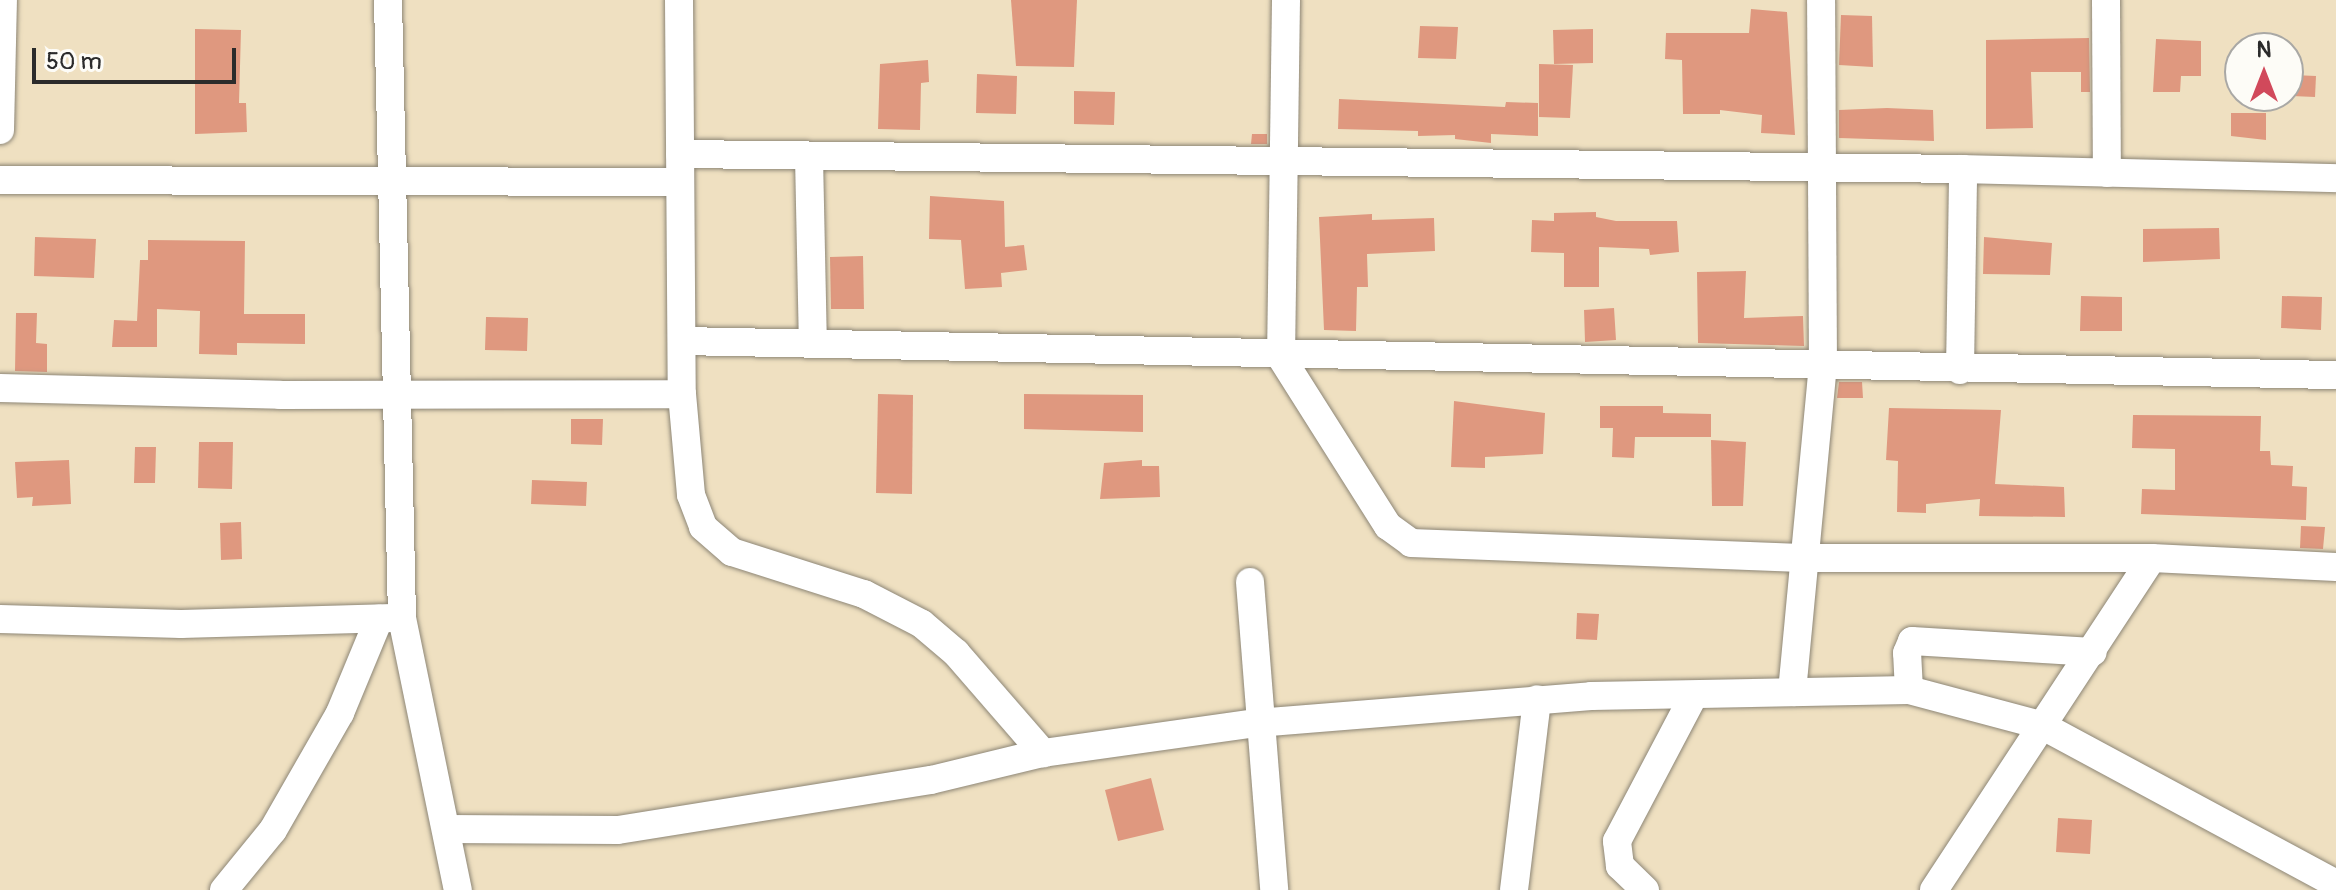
<!DOCTYPE html>
<html>
<head>
<meta charset="utf-8">
<style>
  body { margin:0 }
  #map { position:relative; width:2336px; height:890px; overflow:hidden; background:#efe0c1; font-family:Pangolin,sans-serif }
  div>[style] { position:absolute }
  .building>* { inset:0; background:#df987f }
  .roads { filter:drop-shadow(0 0 2px #8d8676) drop-shadow(0 0 2px #8d8676) }
  .minor>* { height:28px; margin:-14px; padding:0 14px; transform-origin:14px; border-radius:14px; background:#fff }
  span { translate:-50% -50%; white-space:nowrap; text-align:center; line-height:1.15; -webkit-text-stroke:7px #fdfcf7; paint-order:stroke }
  .north { position:absolute; left:2224px; top:32px; width:80px; height:80px; box-sizing:border-box; background:#fdfcf7; border:2px solid #a9a8a5; border-radius:50%; rotate:0deg; font-size:22px; font-weight:700; line-height:32px; text-align:center; color:#2b2b2b }
  .north::after { content:''; display:block; margin:auto; width:28px; height:36px; background:#d1495b; clip-path:polygon(50% 0,100% 100%,50% 72%,0 100%) }
  .scale { position:absolute; left:32px; top:48px; width:204px; height:36px; box-sizing:border-box; border:4px solid #2b2b2b; border-top:0; padding-left:10px; font-size:24px; line-height:28px; white-space:nowrap; color:#2b2b2b; -webkit-text-stroke:6px #fdfcf7; paint-order:stroke }
</style>
</head>
<body>
<div id="map">
  <div class="building">
    <i style="clip-path:polygon(1011px 0,1077px 0,1074px 67px,1016px 66px)"></i>
    <i style="clip-path:polygon(1751px 9px,1787px 12px,1795px 135px,1761px 133px,1762px 115px,1720px 110px,1720px 114px,1683px 114px,1682px 60px,1665px 59px,1666px 33px,1749px 33px)"></i>
    <i style="clip-path:polygon(1841px 15px,1872px 16px,1873px 67px,1839px 65px)"></i>
    <i style="clip-path:polygon(1420px 26px,1458px 27px,1456px 59px,1418px 58px)"></i>
    <i style="clip-path:polygon(195px 29px,241px 30px,239px 103px,246px 103px,247px 132px,195px 134px)"></i>
    <i style="clip-path:polygon(1593px 29px,1593px 63px,1554px 64px,1553px 30px)"></i>
    <i style="clip-path:polygon(2089px 38px,2090px 92px,2081px 92px,2081px 72px,2031px 72px,2033px 128px,1986px 129px,1986px 40px)"></i>
    <i style="clip-path:polygon(2156px 39px,2201px 41px,2201px 76px,2181px 76px,2180px 92px,2153px 92px)"></i>
    <i style="clip-path:polygon(928px 60px,929px 82px,921px 83px,920px 130px,878px 129px,880px 64px)"></i>
    <i style="clip-path:polygon(1539px 64px,1573px 65px,1570px 118px,1539px 117px)"></i>
    <i style="clip-path:polygon(977px 74px,1017px 76px,1016px 114px,976px 113px)"></i>
    <i style="clip-path:polygon(2293px 75px,2316px 76px,2315px 97px,2292px 96px)"></i>
    <i style="clip-path:polygon(1074px 91px,1115px 92px,1114px 125px,1074px 124px)"></i>
    <i style="clip-path:polygon(1339px 99px,1505px 107px,1506px 102px,1538px 103px,1538px 136px,1491px 134px,1491px 143px,1455px 139px,1455px 135px,1418px 136px,1418px 131px,1338px 129px)"></i>
    <i style="clip-path:polygon(1887px 108px,1933px 110px,1934px 141px,1839px 138px,1839px 110px)"></i>
    <i style="clip-path:polygon(2231px 113px,2266px 113px,2266px 140px,2231px 136px)"></i>
    <i style="clip-path:polygon(1252px 134px,1267px 134px,1267px 144px,1251px 144px)"></i>
    <i style="clip-path:polygon(930px 196px,1004px 201px,1005px 247px,1024px 245px,1027px 270px,1001px 273px,1002px 287px,965px 289px,961px 240px,929px 239px)"></i>
    <i style="clip-path:polygon(1596px 212px,1596px 217px,1616px 221px,1677px 221px,1679px 252px,1650px 255px,1649px 249px,1599px 247px,1599px 287px,1564px 287px,1564px 253px,1531px 252px,1532px 220px,1554px 221px,1554px 213px)"></i>
    <i style="clip-path:polygon(1372px 214px,1372px 220px,1434px 218px,1435px 251px,1367px 254px,1368px 287px,1357px 287px,1356px 331px,1324px 330px,1319px 217px)"></i>
    <i style="clip-path:polygon(2219px 228px,2220px 259px,2143px 262px,2143px 229px)"></i>
    <i style="clip-path:polygon(35px 237px,96px 239px,94px 278px,34px 276px)"></i>
    <i style="clip-path:polygon(1984px 237px,2052px 243px,2050px 275px,1983px 274px)"></i>
    <i style="clip-path:polygon(148px 240px,245px 241px,244px 314px,305px 314px,305px 344px,237px 343px,237px 355px,199px 354px,200px 311px,157px 309px,157px 347px,112px 347px,114px 320px,137px 321px,140px 260px,148px 260px)"></i>
    <i style="clip-path:polygon(863px 256px,864px 309px,831px 309px,830px 257px)"></i>
    <i style="clip-path:polygon(1746px 271px,1744px 318px,1803px 316px,1804px 346px,1698px 343px,1697px 272px)"></i>
    <i style="clip-path:polygon(2081px 296px,2122px 297px,2122px 331px,2080px 331px)"></i>
    <i style="clip-path:polygon(2282px 296px,2322px 297px,2321px 330px,2281px 328px)"></i>
    <i style="clip-path:polygon(1614px 308px,1616px 340px,1585px 342px,1584px 310px)"></i>
    <i style="clip-path:polygon(16px 313px,37px 313px,36px 343px,47px 344px,47px 372px,15px 371px)"></i>
    <i style="clip-path:polygon(486px 317px,528px 318px,527px 351px,485px 350px)"></i>
    <i style="clip-path:polygon(1839px 382px,1862px 382px,1863px 398px,1837px 398px)"></i>
    <i style="clip-path:polygon(878px 394px,913px 395px,912px 494px,876px 493px)"></i>
    <i style="clip-path:polygon(1024px 394px,1143px 395px,1143px 432px,1024px 429px)"></i>
    <i style="clip-path:polygon(1454px 401px,1545px 413px,1543px 454px,1485px 457px,1485px 468px,1451px 467px)"></i>
    <i style="clip-path:polygon(1600px 406px,1663px 406px,1663px 413px,1711px 414px,1711px 437px,1635px 437px,1634px 458px,1612px 457px,1613px 428px,1600px 428px)"></i>
    <i style="clip-path:polygon(1889px 408px,2001px 410px,1995px 484px,2064px 487px,2065px 517px,1979px 516px,1980px 499px,1926px 504px,1926px 513px,1897px 512px,1898px 461px,1886px 460px)"></i>
    <i style="clip-path:polygon(2133px 415px,2261px 416px,2260px 451px,2270px 451px,2271px 465px,2293px 466px,2292px 486px,2307px 487px,2306px 520px,2141px 514px,2142px 489px,2175px 490px,2175px 449px,2132px 448px)"></i>
    <i style="clip-path:polygon(571px 419px,603px 419px,602px 445px,571px 444px)"></i>
    <i style="clip-path:polygon(1711px 440px,1746px 442px,1743px 506px,1712px 506px)"></i>
    <i style="clip-path:polygon(199px 442px,233px 442px,232px 489px,198px 488px)"></i>
    <i style="clip-path:polygon(135px 447px,156px 447px,155px 483px,134px 483px)"></i>
    <i style="clip-path:polygon(69px 460px,71px 504px,32px 506px,33px 497px,17px 498px,15px 462px)"></i>
    <i style="clip-path:polygon(1142px 460px,1142px 466px,1159px 466px,1160px 497px,1100px 499px,1104px 463px)"></i>
    <i style="clip-path:polygon(532px 480px,587px 482px,586px 506px,531px 504px)"></i>
    <i style="clip-path:polygon(241px 522px,242px 559px,221px 560px,220px 523px)"></i>
    <i style="clip-path:polygon(2301px 526px,2325px 527px,2323px 549px,2300px 548px)"></i>
    <i style="clip-path:polygon(1577px 613px,1599px 614px,1597px 640px,1576px 639px)"></i>
    <i style="clip-path:polygon(1151px 778px,1164px 830px,1118px 841px,1105px 790px)"></i>
    <i style="clip-path:polygon(2058px 818px,2092px 820px,2090px 854px,2056px 852px)"></i>
  </div>
  <div class="roads">
    <div class="minor">
      <i style="left:388px;top:0;width:618px;rotate:88.7deg"></i>
      <i style="left:402px;top:618px;width:278px;rotate:78.4deg"></i>
      <i style="left:679px;top:0;width:394px;rotate:89.6deg"></i>
      <i style="left:682px;top:394px;width:101px;rotate:84.9deg"></i>
      <i style="left:691px;top:495px;width:34px;rotate:69deg"></i>
      <i style="left:703px;top:527px;width:38px;rotate:41deg"></i>
      <i style="left:732px;top:552px;width:139px;rotate:17.7deg"></i>
      <i style="left:864px;top:594px;width:65px;rotate:27.3deg"></i>
      <i style="left:922px;top:624px;width:45px;rotate:40.5deg"></i>
      <i style="left:956px;top:653px;width:133px;rotate:49deg"></i>
      <i style="left:1286px;top:0;width:357px;rotate:90.8deg"></i>
      <i style="left:1281px;top:357px;width:200px;rotate:57.7deg"></i>
      <i style="left:1388px;top:526px;width:29px;rotate:36deg"></i>
      <i style="left:1411px;top:543px;width:397px;rotate:2.2deg"></i>
      <i style="left:1808px;top:558px;width:344px"></i>
      <i style="left:2152px;top:558px;width:184px;rotate:2.8deg"></i>
      <i style="left:2106px;top:0;width:173px;rotate:89.7deg"></i>
      <i style="left:0;top:130px;width:130px;rotate:-88.7deg"></i>
      <i style="left:680px;top:154px;width:1283px;rotate:0.67deg"></i>
      <i style="left:1963px;top:169px;width:373px;rotate:1.4deg"></i>
      <i style="left:809px;top:157px;width:186px;rotate:88.8deg"></i>
      <i style="left:0;top:180px;width:680px;rotate:0.17deg"></i>
      <i style="left:682px;top:341px;width:1654px;rotate:1.18deg"></i>
      <i style="left:1960px;top:370px;width:201px;rotate:-89.1deg"></i>
      <i style="left:0;top:388px;width:280px;rotate:1.4deg"></i>
      <i style="left:280px;top:395px;width:402px;rotate:-0.1deg"></i>
      <i style="left:1250px;top:582px;width:309px;rotate:85.5deg"></i>
      <i style="left:0;top:619px;width:181px;rotate:1.6deg"></i>
      <i style="left:181px;top:624px;width:221px;rotate:-1.6deg"></i>
      <i style="left:1909px;top:690px;width:37px;rotate:-93deg"></i>
      <i style="left:1907px;top:653px;width:13px;rotate:-67deg"></i>
      <i style="left:1912px;top:641px;width:181px;rotate:3.5deg"></i>
      <i style="left:1792px;top:692px;width:326px;rotate:-84.6deg"></i>
      <i style="left:1823px;top:367px;width:367px;rotate:-90.3deg"></i>
      <i style="left:446px;top:829px;width:172px;rotate:0.3deg"></i>
      <i style="left:618px;top:830px;width:317px;rotate:-9.1deg"></i>
      <i style="left:931px;top:780px;width:115px;rotate:-13.6deg"></i>
      <i style="left:1043px;top:753px;width:216px;rotate:-8deg"></i>
      <i style="left:1257px;top:723px;width:335px;rotate:-4.6deg"></i>
      <i style="left:1591px;top:696px;width:318px;rotate:-1.1deg"></i>
      <i style="left:1909px;top:690px;width:137px;rotate:14.9deg"></i>
      <i style="left:2041px;top:725px;width:335px;rotate:28.3deg"></i>
      <i style="left:224px;top:890px;width:77px;rotate:-50.8deg"></i>
      <i style="left:273px;top:830px;width:135px;rotate:-60.2deg"></i>
      <i style="left:340px;top:713px;width:102px;rotate:-67.5deg"></i>
      <i style="left:1514px;top:890px;width:192px;rotate:-83.1deg"></i>
      <i style="left:1645px;top:890px;width:35px;rotate:-136deg"></i>
      <i style="left:1620px;top:866px;width:25px;rotate:-97deg"></i>
      <i style="left:1617px;top:841px;width:163px;rotate:-62.2deg"></i>
      <i style="left:1934px;top:890px;width:397px;rotate:-56.7deg"></i>
    </div>
  </div>
  <div class="north">N</div>
  <div class="scale">50 m</div>
</div>
</body>
</html>
